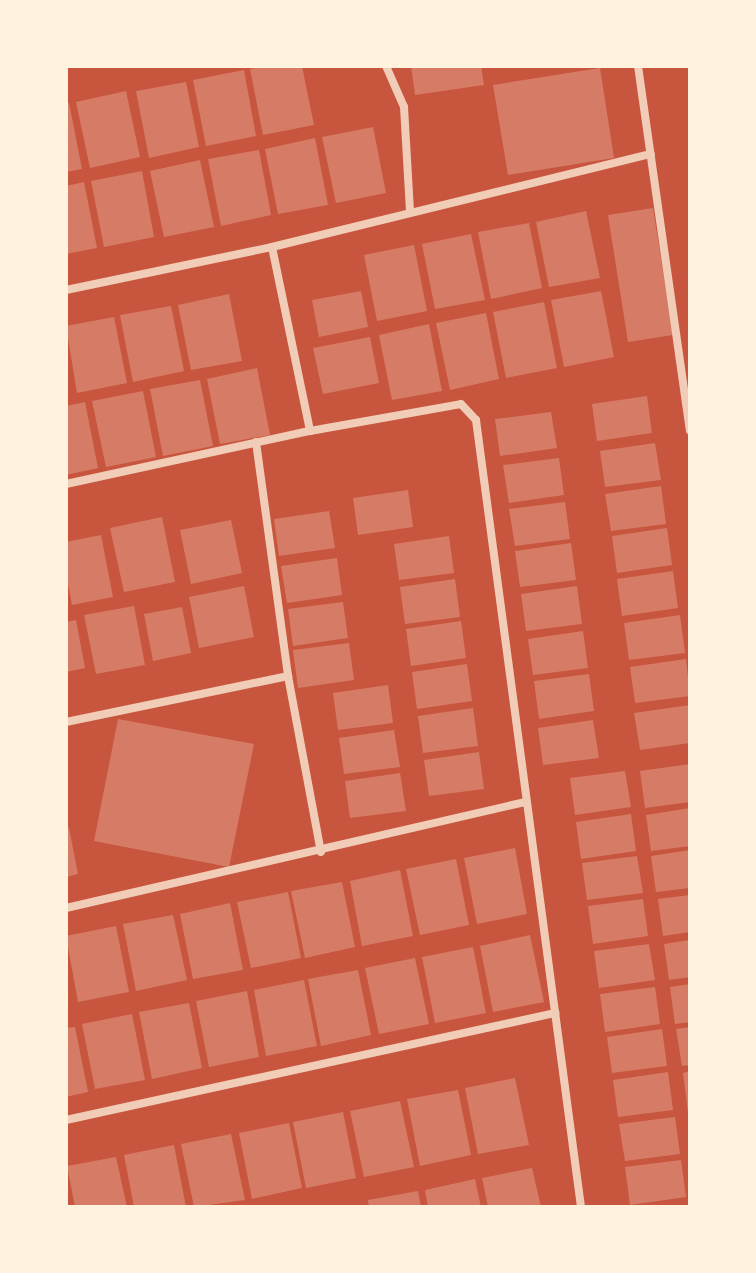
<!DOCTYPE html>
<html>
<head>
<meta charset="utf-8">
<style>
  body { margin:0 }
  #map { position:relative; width:756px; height:1273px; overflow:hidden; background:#c8553d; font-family:Overpass,sans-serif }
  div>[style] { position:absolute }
  .building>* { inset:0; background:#d67c66 }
  .minor>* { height:8px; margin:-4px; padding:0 4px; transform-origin:4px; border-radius:4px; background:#f1ccb7 }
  span { translate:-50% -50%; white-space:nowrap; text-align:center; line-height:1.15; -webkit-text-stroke:8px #fff3e0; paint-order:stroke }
  .frame { position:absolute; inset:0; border:68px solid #fff3e0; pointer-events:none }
</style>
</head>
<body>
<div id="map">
  <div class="building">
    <i style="clip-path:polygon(266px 66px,302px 66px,314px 125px,263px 135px,250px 69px)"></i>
    <i style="clip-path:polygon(411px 66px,481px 66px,484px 85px,415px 95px)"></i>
    <i style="clip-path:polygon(600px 68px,614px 158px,508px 175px,493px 85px)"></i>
    <i style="clip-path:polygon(244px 70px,256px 136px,206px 146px,193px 80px)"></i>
    <i style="clip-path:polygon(186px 82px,199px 147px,149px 158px,136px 91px)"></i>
    <i style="clip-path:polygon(126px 91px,140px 157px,90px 168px,76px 102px)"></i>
    <i style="clip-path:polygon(66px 103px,69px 103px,82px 169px,66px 172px)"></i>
    <i style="clip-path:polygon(373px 127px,386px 193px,336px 203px,322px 137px)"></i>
    <i style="clip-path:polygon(315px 138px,328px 205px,278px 214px,265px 149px)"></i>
    <i style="clip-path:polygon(259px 150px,271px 215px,221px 226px,208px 159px)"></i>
    <i style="clip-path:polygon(200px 160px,214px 227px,164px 237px,150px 171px)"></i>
    <i style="clip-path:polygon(142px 171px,154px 237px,104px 247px,91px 181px)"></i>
    <i style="clip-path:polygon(84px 182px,97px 248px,66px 254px,66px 186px)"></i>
    <i style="clip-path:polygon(653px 208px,673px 335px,628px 342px,608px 215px)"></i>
    <i style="clip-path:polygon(586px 211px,600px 278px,549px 287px,536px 222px)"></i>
    <i style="clip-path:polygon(529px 223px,542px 288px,491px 299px,478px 232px)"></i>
    <i style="clip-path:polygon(471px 234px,485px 300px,435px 309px,422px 244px)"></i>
    <i style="clip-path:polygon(414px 245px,427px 311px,377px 321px,364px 255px)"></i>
    <i style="clip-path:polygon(361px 291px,368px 327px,319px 337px,312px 300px)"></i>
    <i style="clip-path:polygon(601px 291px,614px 357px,564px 367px,551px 300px)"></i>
    <i style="clip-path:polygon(229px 294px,242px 361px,191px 370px,178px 305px)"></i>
    <i style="clip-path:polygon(544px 302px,557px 368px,506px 378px,493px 312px)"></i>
    <i style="clip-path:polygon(171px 306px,184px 371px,133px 382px,120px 315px)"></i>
    <i style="clip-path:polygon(486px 313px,499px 379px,450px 390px,436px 323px)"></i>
    <i style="clip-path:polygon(114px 317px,127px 383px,77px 393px,66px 326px)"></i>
    <i style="clip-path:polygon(429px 324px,442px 391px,392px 400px,379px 335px)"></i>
    <i style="clip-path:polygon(370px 337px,379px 383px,323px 394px,313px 348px)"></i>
    <i style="clip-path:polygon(257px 368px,270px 435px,220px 444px,207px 379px)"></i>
    <i style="clip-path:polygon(200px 380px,213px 446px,163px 456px,150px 389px)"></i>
    <i style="clip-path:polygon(143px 391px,156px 457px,106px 467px,92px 401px)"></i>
    <i style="clip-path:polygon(647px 396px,652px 433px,597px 441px,592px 404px)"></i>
    <i style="clip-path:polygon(85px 402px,98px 468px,66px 475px,66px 406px)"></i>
    <i style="clip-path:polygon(551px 412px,557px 448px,500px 456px,495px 419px)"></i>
    <i style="clip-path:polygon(655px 443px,661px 480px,605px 487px,600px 451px)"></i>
    <i style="clip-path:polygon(559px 458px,564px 495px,509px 503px,503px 465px)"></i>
    <i style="clip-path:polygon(661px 486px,666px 524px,611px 531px,605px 494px)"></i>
    <i style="clip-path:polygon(408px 490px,413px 527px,358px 535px,353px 498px)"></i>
    <i style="clip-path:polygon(565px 502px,570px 539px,515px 546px,509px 509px)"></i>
    <i style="clip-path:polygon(329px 511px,335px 548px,279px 556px,274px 519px)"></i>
    <i style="clip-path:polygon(162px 517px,175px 582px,124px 592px,110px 528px)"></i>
    <i style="clip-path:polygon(231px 520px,242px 573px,191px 584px,180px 530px)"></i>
    <i style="clip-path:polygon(667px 528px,672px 565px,617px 573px,612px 536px)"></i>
    <i style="clip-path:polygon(101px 535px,113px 597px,72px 605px,66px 574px,66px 542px)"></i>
    <i style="clip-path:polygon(449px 536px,454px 573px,399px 580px,394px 544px)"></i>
    <i style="clip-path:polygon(571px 543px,576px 580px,520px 587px,515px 551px)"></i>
    <i style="clip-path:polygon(337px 558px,342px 595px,287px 603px,281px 566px)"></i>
    <i style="clip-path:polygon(673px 571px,678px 608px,622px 616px,617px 579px)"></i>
    <i style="clip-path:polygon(455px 579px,460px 617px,405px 624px,400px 587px)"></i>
    <i style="clip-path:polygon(244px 586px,254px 637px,199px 648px,189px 597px)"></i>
    <i style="clip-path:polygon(577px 586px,582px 624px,526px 631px,521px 594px)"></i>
    <i style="clip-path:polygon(343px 602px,348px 638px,293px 646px,288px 609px)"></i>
    <i style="clip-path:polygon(134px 606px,145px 665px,96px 674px,84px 615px)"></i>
    <i style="clip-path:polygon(182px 607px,191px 653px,153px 661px,144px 614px)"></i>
    <i style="clip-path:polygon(680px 615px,685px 653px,629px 660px,624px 623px)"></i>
    <i style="clip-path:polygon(76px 620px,85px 668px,66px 672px,66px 622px)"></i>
    <i style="clip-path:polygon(461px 621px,466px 658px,411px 666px,406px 629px)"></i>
    <i style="clip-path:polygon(583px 631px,588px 668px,533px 675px,528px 639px)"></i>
    <i style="clip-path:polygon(349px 643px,354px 680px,298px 688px,293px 650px)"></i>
    <i style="clip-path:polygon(686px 659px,690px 696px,635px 703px,630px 667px)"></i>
    <i style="clip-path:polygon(467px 664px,472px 701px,417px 709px,412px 672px)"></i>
    <i style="clip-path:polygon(589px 674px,594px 711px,539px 719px,534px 681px)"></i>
    <i style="clip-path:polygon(388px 685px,393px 723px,338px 730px,333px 693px)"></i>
    <i style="clip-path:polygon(690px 705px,690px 743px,640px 750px,634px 713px)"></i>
    <i style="clip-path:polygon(473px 708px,478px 746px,423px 753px,418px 716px)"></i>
    <i style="clip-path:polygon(118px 719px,254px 744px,229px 867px,94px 841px)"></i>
    <i style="clip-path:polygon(593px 720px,599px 758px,543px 765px,538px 728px)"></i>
    <i style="clip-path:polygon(394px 730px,400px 767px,344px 774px,339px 738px)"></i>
    <i style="clip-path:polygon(479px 752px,484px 789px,429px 796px,424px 760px)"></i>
    <i style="clip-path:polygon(690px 764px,690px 802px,645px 808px,640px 771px)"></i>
    <i style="clip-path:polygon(625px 771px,631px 807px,575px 815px,570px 778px)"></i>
    <i style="clip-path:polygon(400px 773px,406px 811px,350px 818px,345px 781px)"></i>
    <i style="clip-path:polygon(690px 808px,690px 846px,651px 851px,646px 815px)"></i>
    <i style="clip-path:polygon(631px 814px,636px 851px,581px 859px,576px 822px)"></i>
    <i style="clip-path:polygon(69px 828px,78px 874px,66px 877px,66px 829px)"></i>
    <i style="clip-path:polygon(515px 848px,527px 914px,477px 924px,464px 858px)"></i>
    <i style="clip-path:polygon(690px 850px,690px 888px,656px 892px,651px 856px)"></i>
    <i style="clip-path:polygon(637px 856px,643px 893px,587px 900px,582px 863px)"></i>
    <i style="clip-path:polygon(456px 859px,469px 925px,420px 935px,406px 869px)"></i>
    <i style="clip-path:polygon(400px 870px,413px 936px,362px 946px,350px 881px)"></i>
    <i style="clip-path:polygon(342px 882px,355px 947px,305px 958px,291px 891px)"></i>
    <i style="clip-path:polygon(288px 892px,301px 958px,251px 968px,237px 902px)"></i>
    <i style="clip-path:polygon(690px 895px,690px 932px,663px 936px,658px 899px)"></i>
    <i style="clip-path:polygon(643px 899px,648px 936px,593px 944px,588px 906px)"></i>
    <i style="clip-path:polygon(230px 903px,243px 970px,193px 979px,180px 914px)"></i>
    <i style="clip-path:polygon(173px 915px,187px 980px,136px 991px,123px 924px)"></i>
    <i style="clip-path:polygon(116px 926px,129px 992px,78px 1002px,66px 936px)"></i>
    <i style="clip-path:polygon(530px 935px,544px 1002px,493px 1012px,480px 946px)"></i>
    <i style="clip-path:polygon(690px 940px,690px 977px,669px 980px,664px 944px)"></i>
    <i style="clip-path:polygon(649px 944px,655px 980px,599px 988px,594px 951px)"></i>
    <i style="clip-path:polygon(473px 947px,486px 1013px,435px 1023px,422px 957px)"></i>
    <i style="clip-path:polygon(415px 958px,429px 1024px,379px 1034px,365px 968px)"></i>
    <i style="clip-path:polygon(358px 970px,371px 1035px,321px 1046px,308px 979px)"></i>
    <i style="clip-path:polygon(304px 980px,317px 1046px,266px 1056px,254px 990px)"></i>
    <i style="clip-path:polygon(690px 984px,690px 1022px,675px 1024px,670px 987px)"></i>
    <i style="clip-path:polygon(655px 987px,660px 1024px,605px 1032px,600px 994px)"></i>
    <i style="clip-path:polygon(247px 991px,259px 1057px,209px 1067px,196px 1001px)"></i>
    <i style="clip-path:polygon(189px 1003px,202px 1068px,152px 1079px,139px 1012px)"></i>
    <i style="clip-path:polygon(132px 1014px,145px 1080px,95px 1089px,82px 1024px)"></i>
    <i style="clip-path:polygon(75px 1027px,88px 1092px,66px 1097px,66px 1028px)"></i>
    <i style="clip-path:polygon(690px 1027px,690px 1065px,682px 1066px,676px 1029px)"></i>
    <i style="clip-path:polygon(662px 1029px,667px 1066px,612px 1073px,607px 1037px)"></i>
    <i style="clip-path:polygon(690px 1071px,690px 1113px,688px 1113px,683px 1073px)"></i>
    <i style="clip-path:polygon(668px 1072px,673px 1110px,618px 1117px,613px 1080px)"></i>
    <i style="clip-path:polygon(515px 1078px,529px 1145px,478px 1154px,465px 1088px)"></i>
    <i style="clip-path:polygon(458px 1090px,471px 1155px,420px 1166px,407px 1099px)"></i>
    <i style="clip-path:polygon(400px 1101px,414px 1167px,364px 1177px,350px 1111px)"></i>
    <i style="clip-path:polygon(343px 1112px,356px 1178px,306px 1188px,293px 1122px)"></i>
    <i style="clip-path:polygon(675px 1117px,680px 1154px,625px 1161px,619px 1124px)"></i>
    <i style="clip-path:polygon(289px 1123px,302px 1188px,252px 1199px,239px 1133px)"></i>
    <i style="clip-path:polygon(231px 1134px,245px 1200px,194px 1207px,181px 1144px)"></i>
    <i style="clip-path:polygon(174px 1145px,186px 1207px,134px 1207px,124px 1155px)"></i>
    <i style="clip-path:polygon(116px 1157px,127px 1207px,75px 1207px,67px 1166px)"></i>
    <i style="clip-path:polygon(681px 1160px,686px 1197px,630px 1205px,625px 1167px)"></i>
    <i style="clip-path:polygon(532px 1168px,541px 1207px,488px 1207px,482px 1178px)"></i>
    <i style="clip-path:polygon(475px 1179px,481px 1207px,428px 1207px,425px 1190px)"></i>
    <i style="clip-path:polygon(418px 1191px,421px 1207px,369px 1207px,368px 1200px)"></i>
  </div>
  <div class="minor">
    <i style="left:386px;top:66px;width:45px;rotate:66.3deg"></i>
    <i style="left:404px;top:107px;width:105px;rotate:86.7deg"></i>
    <i style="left:638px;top:66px;width:368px;rotate:81.9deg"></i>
    <i style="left:272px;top:247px;width:188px;rotate:78.3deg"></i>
    <i style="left:66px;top:290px;width:210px;rotate:-11.8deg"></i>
    <i style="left:272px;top:247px;width:390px;rotate:-13.8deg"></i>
    <i style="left:256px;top:442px;width:236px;rotate:82.2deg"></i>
    <i style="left:288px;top:676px;width:179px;rotate:79.4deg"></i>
    <i style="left:66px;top:484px;width:250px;rotate:-12.3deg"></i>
    <i style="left:310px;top:431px;width:153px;rotate:-10.1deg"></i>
    <i style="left:461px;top:404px;width:22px;rotate:47deg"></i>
    <i style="left:476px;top:420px;width:794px;rotate:82.4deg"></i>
    <i style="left:66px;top:722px;width:227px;rotate:-11.7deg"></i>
    <i style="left:66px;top:908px;width:472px;rotate:-13deg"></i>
    <i style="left:66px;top:1120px;width:501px;rotate:-12.34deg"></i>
  </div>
  <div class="frame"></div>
</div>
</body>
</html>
